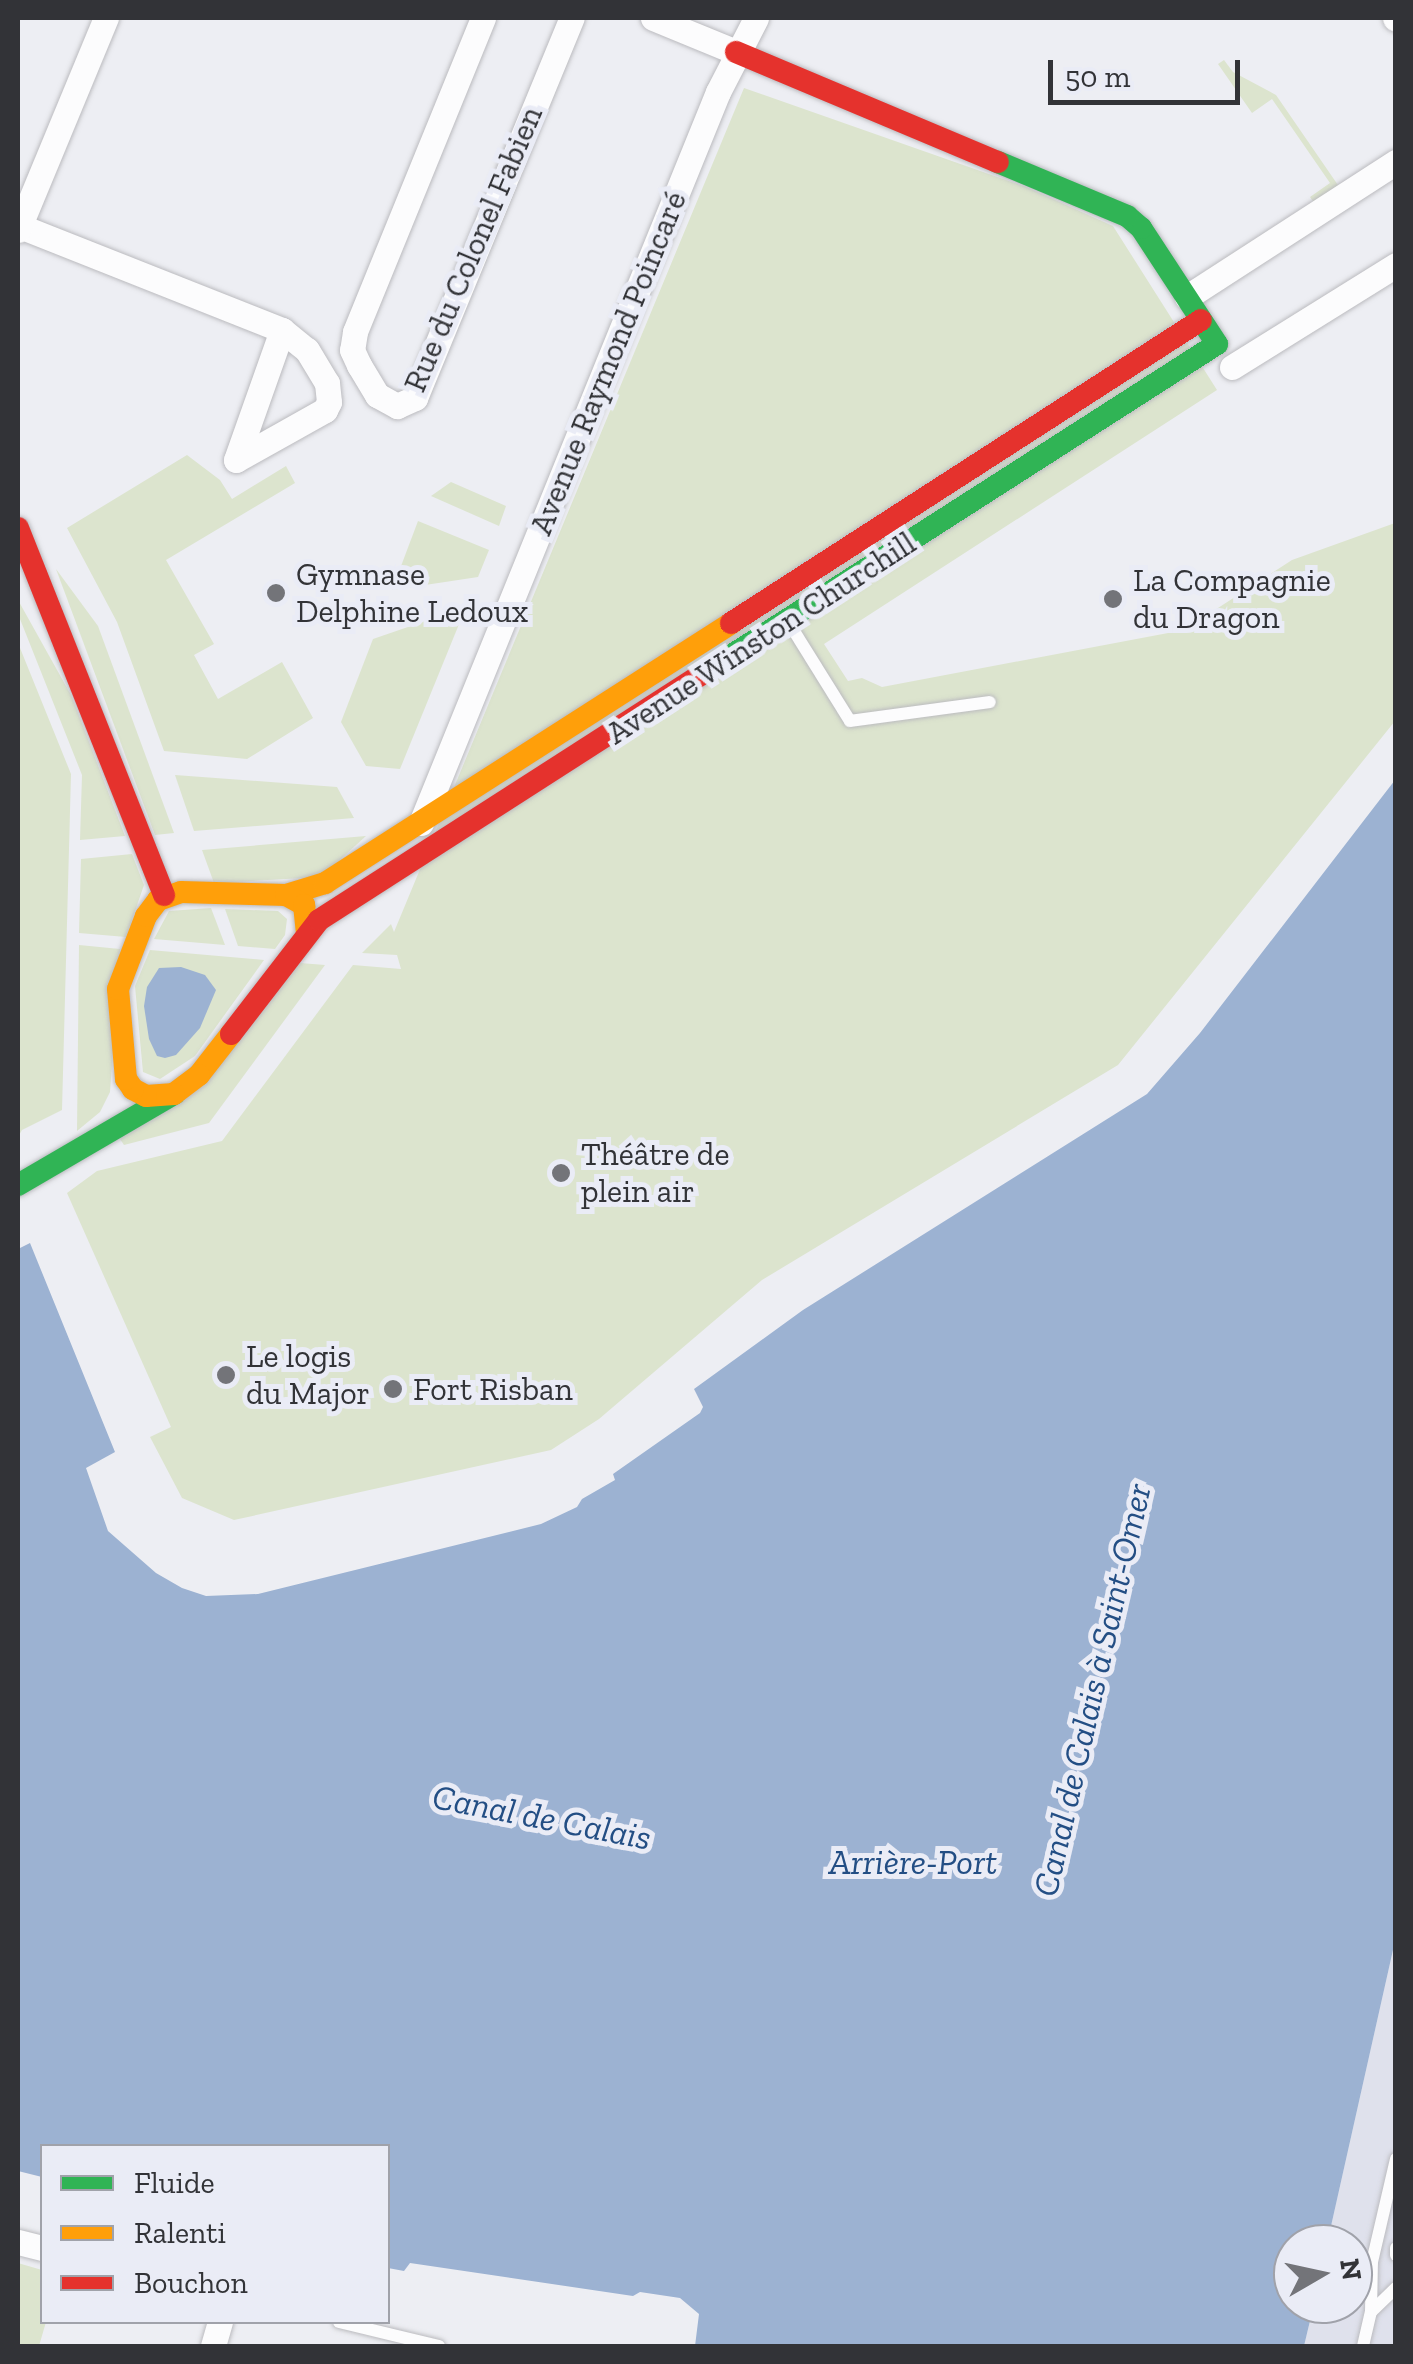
<!DOCTYPE html>
<html>
<head>
<meta charset="utf-8">
<style>
  body { margin:0 }
  #map { position:relative; width:1413px; height:2364px; overflow:hidden; background:#edeef3; font-family:"Zilla Slab",serif }
  div>[style] { position:absolute }
  .built>* { inset:0; background:#dfe1ec }
  .green>* { inset:0; background:#dce4ce }
  .water>* { inset:0; background:#9cb2d2 }
  .roads { filter:drop-shadow(0 0 2px #bbbbbf) drop-shadow(0 0 2px #bbbbbf) }
  .lane>* { height:12px; margin:-6px; padding:0 6px; transform-origin:6px; border-radius:6px; background:#fcfcfd }
  .street>* { height:25px; margin:-12.5px; padding:0 12.5px; transform-origin:12.5px; border-radius:12.5px; background:#fcfcfd }
  .fast>* { height:22px; margin:-11px; padding:0 11px; transform-origin:11px; border-radius:11px; background:#30b455 }
  .slow>* { height:22px; margin:-11px; padding:0 11px; transform-origin:11px; border-radius:11px; background:#ff9f0a }
  .jam>* { height:22px; margin:-11px; padding:0 11px; transform-origin:11px; border-radius:11px; background:#e5322d }
  .dots>* { width:28px; height:28px; translate:-50% -50%; box-sizing:border-box; border:5px solid #eaecf6; border-radius:50% }
  span { translate:-50% -50%; white-space:nowrap; text-align:center; line-height:1.15; -webkit-text-stroke:10px #eaecf6; paint-order:stroke }
  .street-label { font-size:32px; color:#323337 }
  .poi-label { font-size:32px; color:#323337 }
  .left { translate:0 -50%; text-align:left }
  .water-label { font-size:35px; color:#234e84; font-style:italic }
  .frame { position:absolute; inset:0; border:20px solid #323337; pointer-events:none }
  .legend { position:absolute; left:40px; top:2144px; width:350px; height:180px; box-sizing:border-box; background:#eaecf6; border:2px solid #a0a2aa; margin:0; padding:12px 18px; list-style:none; font-size:30px; color:#323337 }
  .legend li { display:flex; align-items:center; gap:20px; height:50px }
  .legend b { width:50px; border:2px solid #a0a2aa }
  .north { position:absolute; left:1273px; top:2224px; width:100px; height:100px; box-sizing:border-box; background:#eaecf6; border:2px solid #a0a2aa; border-radius:50%; rotate:81deg; font-size:28px; font-weight:700; line-height:40px; text-align:center; color:#323337 }
  .north::after { content:''; display:block; margin:auto; width:35px; height:45px; background:#737479; clip-path:polygon(50% 0,100% 100%,50% 72%,0 100%) }
  .scale { position:absolute; left:1048px; top:60px; width:192px; height:45px; box-sizing:border-box; border:5px solid #323337; border-top:0; padding-left:12px; font-size:30px; line-height:35px; white-space:nowrap; color:#323337; -webkit-text-stroke:8px #eaecf6; paint-order:stroke }
</style>
</head>
<body>
<div id="map">
  <div class="built">
    <i style="clip-path:polygon(1395px 1941px,1395px 2346px,1304px 2346px,1314px 2304px,1353px 2304px,1353px 2244px,1327px 2244px)"></i>
  </div>
  <div class="green">
    <i style="clip-path:polygon(1224px 60px,1233px 72px,1276px 95px,1340px 188px,1315px 204px,1310px 197px,1330px 183px,1272px 99px,1252px 113px,1218px 64px)"></i>
    <i style="clip-path:polygon(744px 88px,1026px 187px,1113px 226px,1217px 390px,824px 644px,848px 681px,862px 678px,882px 687px,1184px 630px,1292px 560px,1395px 523px,1395px 721px,1118px 1065px,762px 1280px,599px 1419px,551px 1450px,234px 1520px,182px 1498px,150px 1437px,171px 1427px,67px 1193px,97px 1171px,222px 1141px,353px 965px,401px 969px,397px 955px,362px 953px,391px 924px,394px 932px)"></i>
    <i style="clip-path:polygon(187px 455px,220px 480px,232px 499px,286px 466px,295px 483px,166px 560px,214px 644px,194px 655px,218px 699px,282px 662px,313px 718px,247px 759px,164px 751px,117px 622px,67px 528px)"></i>
    <i style="clip-path:polygon(451px 482px,506px 506px,499px 526px,431px 496px)"></i>
    <i style="clip-path:polygon(418px 521px,489px 550px,478px 577px,392px 590px)"></i>
    <i style="clip-path:polygon(56px 569px,98px 626px,174px 833px,155px 835px)"></i>
    <i style="clip-path:polygon(18px 600px,71px 695px,125px 836px,80px 840px,82px 775px,18px 614px)"></i>
    <i style="clip-path:polygon(466px 607px,400px 769px,366px 766px,341px 722px,373px 639px)"></i>
    <i style="clip-path:polygon(18px 643px,71px 774px,62px 1110px,22px 1130px,18px 1137px)"></i>
    <i style="clip-path:polygon(175px 775px,337px 787px,354px 818px,194px 831px)"></i>
    <i style="clip-path:polygon(366px 836px,321px 877px,214px 883px,202px 850px)"></i>
    <i style="clip-path:polygon(132px 854px,144px 885px,126px 937px,79px 933px,81px 859px)"></i>
    <i style="clip-path:polygon(211px 908px,225px 945px,154px 939px,169px 911px)"></i>
    <i style="clip-path:polygon(225px 909px,278px 911px,287px 919px,285px 935px,275px 949px,238px 946px)"></i>
    <i style="clip-path:polygon(79px 945px,120px 949px,110px 1092px,100px 1112px,77px 1131px)"></i>
    <i style="clip-path:polygon(150px 950px,264px 960px,195px 1056px,160px 1079px,143px 1072px,135px 986px)"></i>
    <i style="clip-path:polygon(300px 963px,325px 965px,209px 1123px,124px 1145px,120px 1139px)"></i>
    <i style="clip-path:polygon(18px 2263px,42px 2270px,42px 2322px,46px 2322px,39px 2346px,18px 2346px)"></i>
  </div>
  <div class="water">
    <i style="clip-path:polygon(1395px 780px,1395px 1941px,1327px 2244px,1293px 2244px,1293px 2304px,1314px 2304px,1304px 2346px,695px 2346px,699px 2314px,680px 2298px,640px 2292px,633px 2296px,410px 2263px,404px 2271px,388px 2268px,388px 2146px,42px 2146px,42px 2177px,18px 2171px,18px 1249px,30px 1243px,115px 1452px,86px 1468px,108px 1531px,156px 1573px,182px 1588px,206px 1596px,258px 1594px,541px 1524px,577px 1507px,582px 1499px,615px 1480px,613px 1474px,700px 1413px,703px 1407px,694px 1389px,803px 1310px,1147px 1094px,1200px 1033px)"></i>
    <i style="clip-path:polygon(181px 967px,205px 975px,216px 990px,200px 1028px,176px 1055px,165px 1058px,157px 1056px,149px 1039px,144px 1006px,147px 987px,159px 968px)"></i>
  </div>
  <div class="roads">
    <div class="lane">
      <i style="left:789px;top:623px;width:115px;rotate:58.1deg"></i>
      <i style="left:850px;top:721px;width:141px;rotate:-7.7deg"></i>
      <i style="left:1396px;top:2248px;width:7px;rotate:90deg"></i>
      <i style="left:1371px;top:2312px;width:35px;rotate:-44deg"></i>
      <i style="left:339px;top:2322px;width:103px;rotate:13.5deg"></i>
      <i style="left:1363px;top:2346px;width:35px;rotate:-77deg"></i>
      <i style="left:1371px;top:2312px;width:50px;rotate:-88.9deg"></i>
      <i style="left:1372px;top:2262px;width:106px;rotate:-76.9deg"></i>
    </div>
    <div class="street">
      <i style="left:483px;top:18px;width:339px;rotate:112.2deg"></i>
      <i style="left:355px;top:332px;width:18px;rotate:99deg"></i>
      <i style="left:352px;top:350px;width:17px;rotate:65deg"></i>
      <i style="left:359px;top:365px;width:35px;rotate:59deg"></i>
      <i style="left:377px;top:395px;width:23px;rotate:29deg"></i>
      <i style="left:397px;top:406px;width:20px;rotate:-24deg"></i>
      <i style="left:415px;top:398px;width:411px;rotate:-67.6deg"></i>
      <i style="left:653px;top:18px;width:90px;rotate:22.3deg"></i>
      <i style="left:1395px;top:18px;width:1px;rotate:45deg"></i>
      <i style="left:22px;top:227px;width:280px;rotate:21.6deg"></i>
      <i style="left:282px;top:330px;width:32px;rotate:39deg"></i>
      <i style="left:307px;top:350px;width:39px;rotate:59deg"></i>
      <i style="left:327px;top:383px;width:19px;rotate:84deg"></i>
      <i style="left:329px;top:402px;width:9px;rotate:117deg"></i>
      <i style="left:325px;top:410px;width:102px;rotate:150.7deg"></i>
      <i style="left:236px;top:460px;width:138px;rotate:-70.5deg"></i>
      <i style="left:18px;top:230px;width:230px;rotate:-67.5deg"></i>
      <i style="left:1187px;top:297px;width:249px;rotate:-32.9deg"></i>
      <i style="left:1232px;top:367px;width:193px;rotate:-31.9deg"></i>
      <i style="left:421px;top:823px;width:789px;rotate:-67.89deg"></i>
      <i style="left:718px;top:92px;width:83px;rotate:-62.8deg"></i>
      <i style="left:18px;top:2242px;width:25px;rotate:14deg"></i>
      <i style="left:213px;top:2346px;width:25px;rotate:-74deg"></i>
    </div>
    <div class="fast">
      <i style="left:710px;top:669px;width:602px;rotate:-32.66deg"></i>
      <i style="left:1217px;top:344px;width:139px;rotate:-123.2deg"></i>
      <i style="left:1141px;top:228px;width:18px;rotate:-139deg"></i>
      <i style="left:1127px;top:216px;width:140px;rotate:-157.3deg"></i>
      <i style="left:18px;top:1185px;width:181px;rotate:-30.3deg"></i>
    </div>
    <div class="slow">
      <i style="left:286px;top:895px;width:41px;rotate:-17.1deg"></i>
      <i style="left:325px;top:883px;width:482px;rotate:-32.6deg"></i>
      <i style="left:231px;top:1034px;width:52px;rotate:128deg"></i>
      <i style="left:199px;top:1075px;width:31px;rotate:143deg"></i>
      <i style="left:174px;top:1094px;width:28px;rotate:176deg"></i>
      <i style="left:146px;top:1096px;width:15px;rotate:-152deg"></i>
      <i style="left:133px;top:1089px;width:12px;rotate:-125deg"></i>
      <i style="left:126px;top:1079px;width:90px;rotate:-95.1deg"></i>
      <i style="left:118px;top:989px;width:78px;rotate:-69deg"></i>
      <i style="left:146px;top:916px;width:20px;rotate:-53deg"></i>
      <i style="left:158px;top:900px;width:24px;rotate:-19deg"></i>
      <i style="left:181px;top:892px;width:105px;rotate:1.6deg"></i>
      <i style="left:286px;top:895px;width:21px;rotate:29deg"></i>
      <i style="left:304px;top:905px;width:27px;rotate:84deg"></i>
    </div>
    <div class="jam">
      <i style="left:736px;top:52px;width:284px;rotate:22.8deg"></i>
      <i style="left:18px;top:528px;width:395px;rotate:68.3deg"></i>
      <i style="left:731px;top:623px;width:559px;rotate:-32.81deg"></i>
      <i style="left:231px;top:1034px;width:144px;rotate:-52.3deg"></i>
      <i style="left:319px;top:920px;width:465px;rotate:-32.7deg"></i>
    </div>
  </div>
  <div class="dots">
    <i style="left:276px;top:593px;background:#737479"></i>
    <i style="left:1113px;top:599px;background:#737479"></i>
    <i style="left:561px;top:1173px;background:#737479"></i>
    <i style="left:226px;top:1375px;background:#737479"></i>
    <i style="left:393px;top:1389px;background:#737479"></i>
  </div>
  <div class="street-label">
    <span style="left:473px;top:249px;rotate:-67deg">Rue du Colonel Fabien</span>
    <span style="left:608px;top:363px;rotate:-68deg">Avenue Raymond Poincaré</span>
    <span style="left:761px;top:638px;rotate:-33deg">Avenue Winston Churchill</span>
  </div>
  <div class="poi-label">
    <span class="left" style="left:296px;top:593px">Gymnase<br>Delphine Ledoux</span>
    <span class="left" style="left:1133px;top:599px">La Compagnie<br>du Dragon</span>
    <span class="left" style="left:581px;top:1173px">Théâtre de<br>plein air</span>
    <span class="left" style="left:246px;top:1375px">Le logis<br>du Major</span>
    <span class="left" style="left:413px;top:1389px">Fort Risban</span>
  </div>
  <div class="water-label">
    <span style="left:1092px;top:1690px;rotate:-77deg">Canal de Calais à Saint-Omer</span>
    <span style="left:542px;top:1817px;rotate:11deg">Canal de Calais</span>
    <span style="left:913px;top:1862px">Arrière-Port</span>
  </div>
  <div class="frame"></div>
  <ul class="legend">
  <li><b style="height:12px;background:#30b455"></b>Fluide</li>
  <li><b style="height:12px;background:#ff9f0a"></b>Ralenti</li>
  <li><b style="height:12px;background:#e5322d"></b>Bouchon</li>
  </ul>
  <div class="north">N</div>
  <div class="scale">50 m</div>
</div>
</body>
</html>
